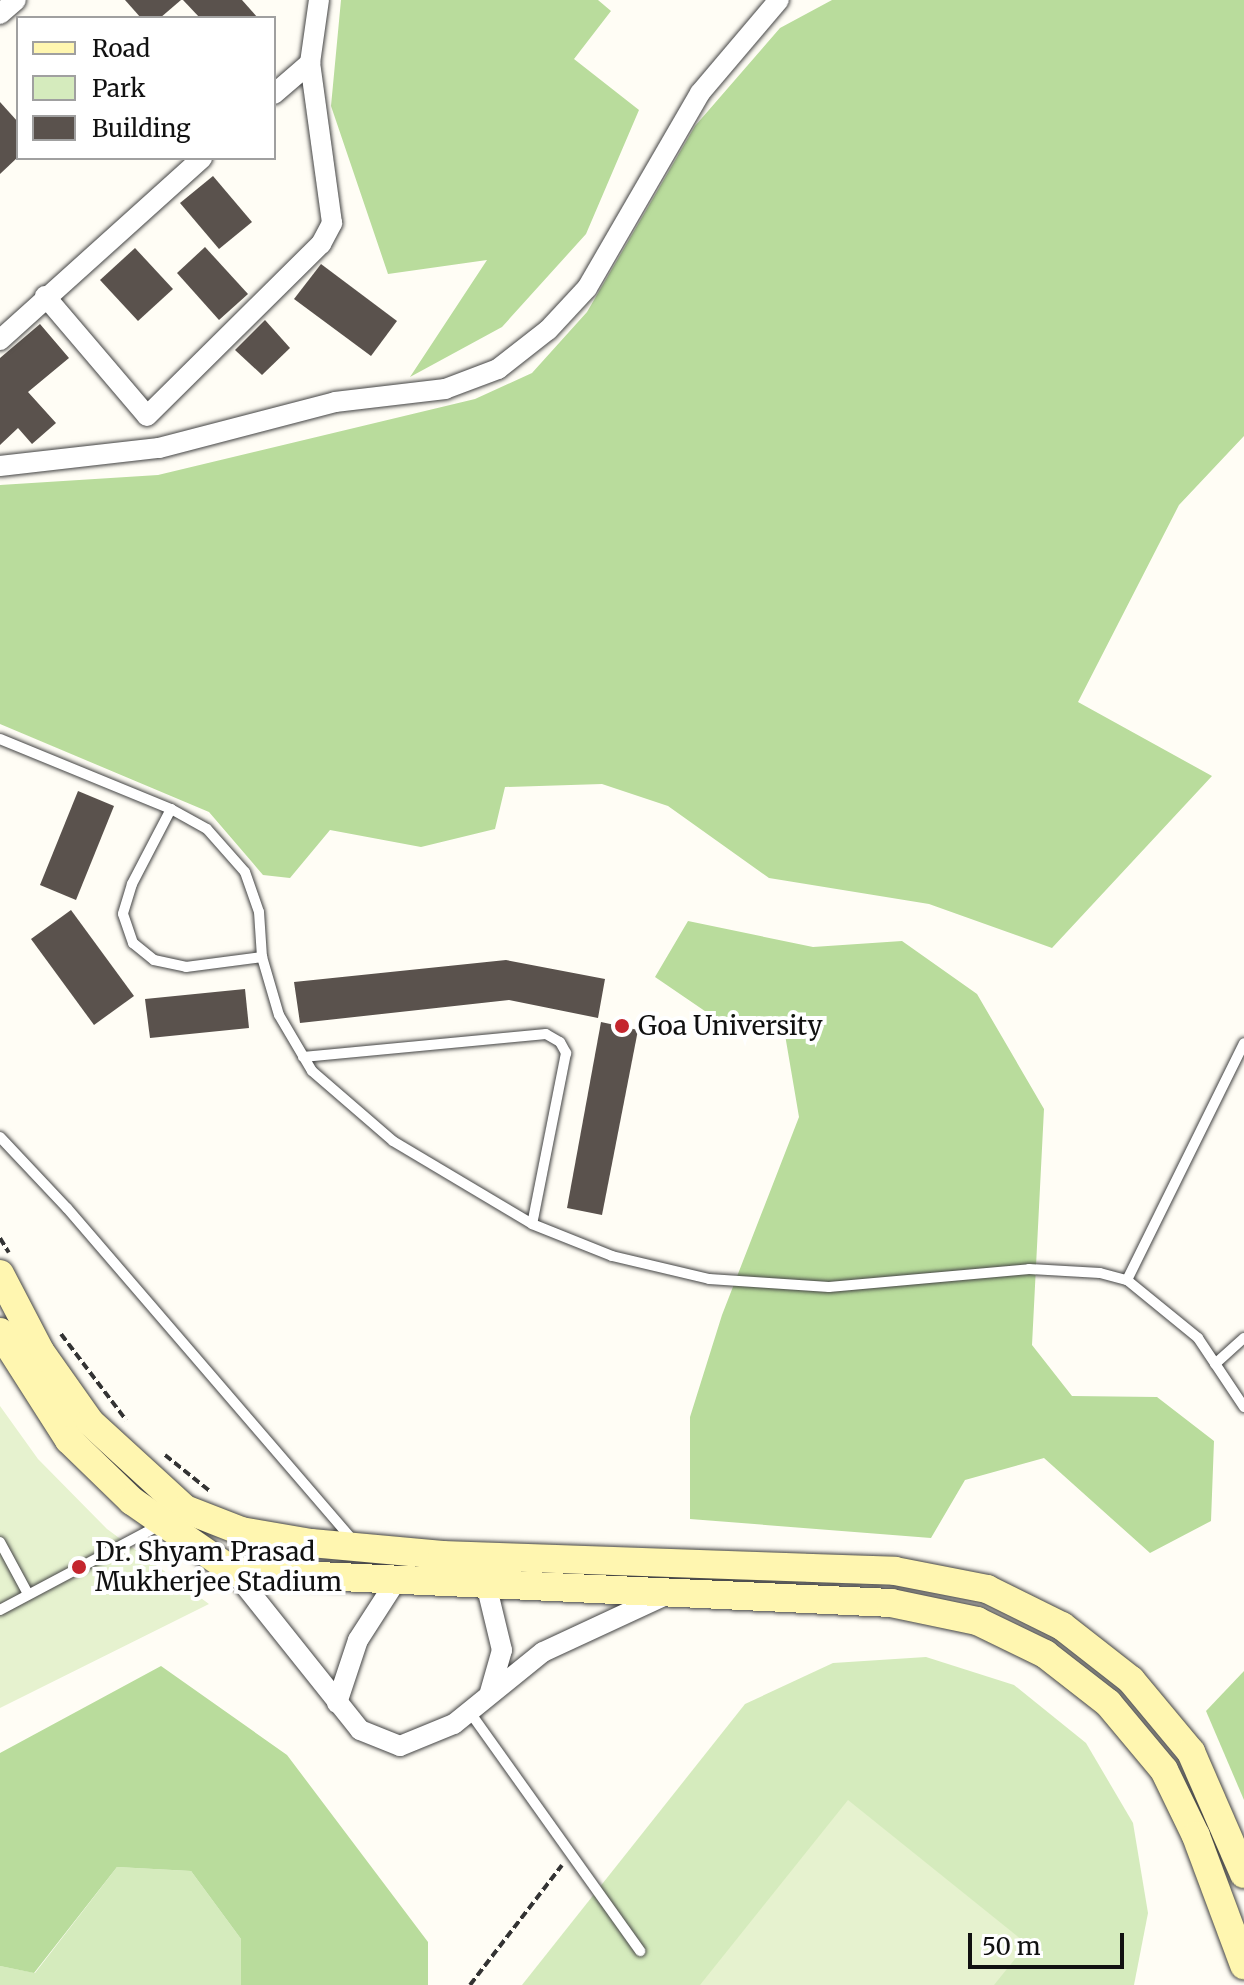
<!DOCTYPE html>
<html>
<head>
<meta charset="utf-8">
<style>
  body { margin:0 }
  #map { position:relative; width:1244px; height:1985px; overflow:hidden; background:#fffdf5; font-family:Merriweather,serif }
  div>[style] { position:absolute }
  .green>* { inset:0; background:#d5ebbd }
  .forest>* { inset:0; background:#b9dc9c }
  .pitch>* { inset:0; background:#e6f2cf }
  .building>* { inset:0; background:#5a524d }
  .path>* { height:4px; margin-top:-2px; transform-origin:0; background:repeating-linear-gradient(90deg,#333 0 8px,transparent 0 12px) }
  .roads { filter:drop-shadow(0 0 2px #444) drop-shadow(0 0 2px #444) }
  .lane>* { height:10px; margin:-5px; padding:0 5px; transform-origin:5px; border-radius:5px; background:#fff }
  .street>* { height:20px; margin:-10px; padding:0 10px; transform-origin:10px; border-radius:10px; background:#fff }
  .secondary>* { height:28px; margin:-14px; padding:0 14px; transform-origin:14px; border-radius:14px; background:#fff6b0 }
  .dots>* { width:22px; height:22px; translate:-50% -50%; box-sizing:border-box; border:4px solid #fff; border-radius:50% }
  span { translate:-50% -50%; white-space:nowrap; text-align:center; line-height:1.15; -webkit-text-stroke:8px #fff; paint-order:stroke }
  .poi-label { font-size:26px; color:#111 }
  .left { translate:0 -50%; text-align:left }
  .legend { position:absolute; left:16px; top:16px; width:260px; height:144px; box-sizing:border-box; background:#fff; border:2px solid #a0a0a0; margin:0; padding:10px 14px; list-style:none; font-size:24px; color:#111 }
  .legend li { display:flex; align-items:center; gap:16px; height:40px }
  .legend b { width:40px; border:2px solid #a0a0a0 }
  .scale { position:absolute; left:968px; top:1933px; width:156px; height:36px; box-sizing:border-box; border:4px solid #111; border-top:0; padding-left:10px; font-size:24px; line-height:28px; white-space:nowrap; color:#111; -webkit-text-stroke:6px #fff; paint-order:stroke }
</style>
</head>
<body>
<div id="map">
  <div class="green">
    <i style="clip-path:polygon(926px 1657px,1014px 1685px,1086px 1743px,1133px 1823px,1148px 1913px,1134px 1985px,522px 1985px,745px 1704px,833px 1663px)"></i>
    <i style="clip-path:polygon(117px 1867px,191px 1871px,241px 1939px,241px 1985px,0 1985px,0 1966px,35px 1973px)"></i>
  </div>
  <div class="forest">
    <i style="clip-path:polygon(341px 0,598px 0,611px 11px,574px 59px,639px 110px,586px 234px,502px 327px,410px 377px,487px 260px,388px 274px,331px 106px)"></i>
    <i style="clip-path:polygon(832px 0,1244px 0,1244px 436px,1179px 505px,1078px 702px,1212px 776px,1052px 948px,929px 904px,769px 878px,668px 806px,602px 784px,505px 787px,495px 829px,421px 847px,330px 830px,290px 878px,263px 875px,209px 812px,0 724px,0 485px,158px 475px,475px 399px,532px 373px,587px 312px,695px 126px,780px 28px)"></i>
    <i style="clip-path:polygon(688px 921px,813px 947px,902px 941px,977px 994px,1044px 1109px,1032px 1345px,1072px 1396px,1157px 1397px,1214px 1441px,1211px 1521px,1150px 1553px,1044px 1458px,965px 1480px,931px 1538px,690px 1519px,690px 1417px,722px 1315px,799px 1117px,783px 1023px,718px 1020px,655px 977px)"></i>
    <i style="clip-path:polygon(161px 1666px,287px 1755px,428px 1942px,428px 1985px,241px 1985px,241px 1939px,191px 1871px,117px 1867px,34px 1973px,0 1966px,0 1753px)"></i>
    <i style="clip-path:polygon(1244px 1671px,1244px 1800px,1206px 1711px)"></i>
  </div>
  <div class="pitch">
    <i style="clip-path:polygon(0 1406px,38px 1459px,107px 1529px,209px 1604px,0 1708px)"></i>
    <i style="clip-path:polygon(848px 1800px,1027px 1944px,994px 1985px,700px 1985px)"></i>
  </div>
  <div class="building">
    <i style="clip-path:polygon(125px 0,181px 0,160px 18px,141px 18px)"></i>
    <i style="clip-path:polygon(183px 0,242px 0,258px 18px,200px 18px)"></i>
    <i style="clip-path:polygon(0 102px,18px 122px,18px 157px,0 174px)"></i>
    <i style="clip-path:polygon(213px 176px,252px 222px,219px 249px,180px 203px)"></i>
    <i style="clip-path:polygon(205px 247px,248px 294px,219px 320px,177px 273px)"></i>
    <i style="clip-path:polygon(135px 248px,173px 289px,138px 321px,100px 280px)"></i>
    <i style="clip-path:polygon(321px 264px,397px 321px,371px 356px,294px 299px)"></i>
    <i style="clip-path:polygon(265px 320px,290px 348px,262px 375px,235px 350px)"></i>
    <i style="clip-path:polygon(40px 324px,69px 358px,28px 392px,56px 423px,32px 444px,18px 428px,0 445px,0 358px)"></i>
    <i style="clip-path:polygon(78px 791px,114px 806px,76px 900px,40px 885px)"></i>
    <i style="clip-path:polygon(71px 910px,134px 996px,94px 1025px,31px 939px)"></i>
    <i style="clip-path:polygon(506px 960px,605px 979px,598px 1018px,509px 1000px,300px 1023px,294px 982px)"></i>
    <i style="clip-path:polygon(245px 989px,249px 1028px,150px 1038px,145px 999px)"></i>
    <i style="clip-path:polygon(601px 1022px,638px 1030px,602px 1215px,567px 1208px)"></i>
  </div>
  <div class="path">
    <i style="left:0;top:1238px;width:17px;rotate:59deg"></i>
    <i style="left:61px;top:1334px;width:108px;rotate:52.9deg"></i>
    <i style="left:165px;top:1455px;width:59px;rotate:38.8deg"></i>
    <i style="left:470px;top:1985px;width:151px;rotate:-52.5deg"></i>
  </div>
  <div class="roads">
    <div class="lane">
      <i style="left:0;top:739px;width:185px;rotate:22.3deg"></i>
      <i style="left:171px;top:809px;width:41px;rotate:29.1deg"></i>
      <i style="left:207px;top:829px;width:57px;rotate:48.5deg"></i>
      <i style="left:245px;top:872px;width:42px;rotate:70.7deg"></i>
      <i style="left:259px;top:912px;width:45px;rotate:86.2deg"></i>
      <i style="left:262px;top:957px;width:60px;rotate:73.7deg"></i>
      <i style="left:279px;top:1015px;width:65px;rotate:59.5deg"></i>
      <i style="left:312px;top:1071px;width:107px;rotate:40.8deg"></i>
      <i style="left:393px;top:1141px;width:162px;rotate:30.8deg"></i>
      <i style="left:532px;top:1224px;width:86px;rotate:21.8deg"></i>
      <i style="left:612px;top:1256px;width:100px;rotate:13.3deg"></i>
      <i style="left:709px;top:1279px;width:120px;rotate:3.8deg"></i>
      <i style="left:829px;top:1287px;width:201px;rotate:-5.1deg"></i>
      <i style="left:1029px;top:1269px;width:71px;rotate:3.2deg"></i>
      <i style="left:1100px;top:1273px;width:28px;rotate:15deg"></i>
      <i style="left:1127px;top:1280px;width:92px;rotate:39.2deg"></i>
      <i style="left:1198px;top:1338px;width:83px;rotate:56.3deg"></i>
      <i style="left:171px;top:809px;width:85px;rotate:117.5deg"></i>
      <i style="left:132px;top:884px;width:31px;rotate:107deg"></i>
      <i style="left:123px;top:914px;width:31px;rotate:71deg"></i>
      <i style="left:133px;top:943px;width:27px;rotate:39deg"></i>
      <i style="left:154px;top:960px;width:33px;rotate:12deg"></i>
      <i style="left:186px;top:967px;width:77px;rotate:-7.5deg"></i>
      <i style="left:303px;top:1057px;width:244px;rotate:-5.4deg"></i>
      <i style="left:546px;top:1034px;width:16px;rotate:30deg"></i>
      <i style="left:560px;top:1042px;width:13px;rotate:61deg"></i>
      <i style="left:566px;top:1053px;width:174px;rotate:101.2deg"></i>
      <i style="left:0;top:1137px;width:98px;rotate:46.7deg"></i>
      <i style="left:67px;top:1208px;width:440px;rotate:49.3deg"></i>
      <i style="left:1127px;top:1280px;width:264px;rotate:-63.7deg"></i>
      <i style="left:1215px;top:1364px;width:39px;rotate:-42deg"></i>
      <i style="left:0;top:1542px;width:59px;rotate:61.7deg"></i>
      <i style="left:0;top:1610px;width:181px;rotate:-28deg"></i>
      <i style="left:469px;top:1711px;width:295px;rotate:54.5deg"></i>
    </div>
    <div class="street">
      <i style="left:0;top:14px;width:21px;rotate:-41deg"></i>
      <i style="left:274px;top:94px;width:48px;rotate:-40.7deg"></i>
      <i style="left:310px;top:63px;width:64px;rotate:-81.9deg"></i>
      <i style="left:45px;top:296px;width:157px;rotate:49.6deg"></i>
      <i style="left:147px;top:416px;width:245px;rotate:-44.7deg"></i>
      <i style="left:321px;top:244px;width:24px;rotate:-62deg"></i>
      <i style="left:332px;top:223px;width:162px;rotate:-97.8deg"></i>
      <i style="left:0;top:340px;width:272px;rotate:-42deg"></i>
      <i style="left:0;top:466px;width:160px;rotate:-6.5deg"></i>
      <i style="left:159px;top:448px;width:182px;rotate:-14.6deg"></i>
      <i style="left:335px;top:402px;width:111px;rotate:-6.7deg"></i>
      <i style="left:445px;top:389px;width:57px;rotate:-20.7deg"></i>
      <i style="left:498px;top:369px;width:63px;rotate:-38deg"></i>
      <i style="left:548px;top:330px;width:57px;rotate:-47.1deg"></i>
      <i style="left:587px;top:288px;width:225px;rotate:-59.9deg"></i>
      <i style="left:700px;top:93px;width:122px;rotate:-49.7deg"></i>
      <i style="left:234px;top:1572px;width:202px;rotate:51.4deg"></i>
      <i style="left:360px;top:1730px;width:43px;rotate:21.8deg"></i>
      <i style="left:400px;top:1746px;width:58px;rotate:-22.2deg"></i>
      <i style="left:454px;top:1724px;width:114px;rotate:-39deg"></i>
      <i style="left:543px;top:1652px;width:138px;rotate:-24.9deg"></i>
      <i style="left:486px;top:1584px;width:68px;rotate:76.4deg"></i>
      <i style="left:502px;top:1650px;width:44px;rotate:105.9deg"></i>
      <i style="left:337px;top:1703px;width:66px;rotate:-71.6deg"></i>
      <i style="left:358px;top:1640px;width:70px;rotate:-57.2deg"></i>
    </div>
    <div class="secondary">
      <i style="left:0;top:1274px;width:87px;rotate:62.5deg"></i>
      <i style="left:40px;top:1351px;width:87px;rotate:54.8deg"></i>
      <i style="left:90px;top:1422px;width:129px;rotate:42.5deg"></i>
      <i style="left:185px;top:1509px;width:60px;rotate:21.4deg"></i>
      <i style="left:241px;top:1531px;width:71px;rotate:9.7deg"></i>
      <i style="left:311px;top:1543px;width:132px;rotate:5.2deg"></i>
      <i style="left:442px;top:1555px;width:453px;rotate:2deg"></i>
      <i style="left:895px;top:1571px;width:94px;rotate:11.1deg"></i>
      <i style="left:987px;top:1589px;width:84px;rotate:26.3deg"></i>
      <i style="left:1062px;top:1626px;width:88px;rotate:38deg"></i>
      <i style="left:1131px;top:1680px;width:94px;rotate:50.2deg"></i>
      <i style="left:1191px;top:1752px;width:133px;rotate:66.5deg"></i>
      <i style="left:0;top:1332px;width:128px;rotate:57.4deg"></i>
      <i style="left:69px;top:1440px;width:88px;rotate:44.1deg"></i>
      <i style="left:132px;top:1501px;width:124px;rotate:34.8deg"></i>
      <i style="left:234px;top:1572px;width:658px;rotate:2.7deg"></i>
      <i style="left:891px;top:1603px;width:88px;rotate:11.8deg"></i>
      <i style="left:977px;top:1621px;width:76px;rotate:25.9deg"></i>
      <i style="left:1045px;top:1654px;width:80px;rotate:37.9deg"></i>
      <i style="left:1108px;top:1703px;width:87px;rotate:50.1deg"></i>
      <i style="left:1164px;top:1770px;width:73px;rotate:64.1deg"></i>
      <i style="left:1196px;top:1836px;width:138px;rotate:69.6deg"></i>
    </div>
  </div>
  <div class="dots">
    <i style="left:622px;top:1026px;background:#c4262e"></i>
    <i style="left:79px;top:1567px;background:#c4262e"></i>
  </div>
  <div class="poi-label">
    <span class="left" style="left:638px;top:1026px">Goa University</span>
    <span class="left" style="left:95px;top:1567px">Dr. Shyam Prasad<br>Mukherjee Stadium</span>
  </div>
  <ul class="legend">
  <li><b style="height:10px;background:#fff6b0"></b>Road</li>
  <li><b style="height:22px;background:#d5ebbd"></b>Park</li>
  <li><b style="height:22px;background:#5a524d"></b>Building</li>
  </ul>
  <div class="scale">50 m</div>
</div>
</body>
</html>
